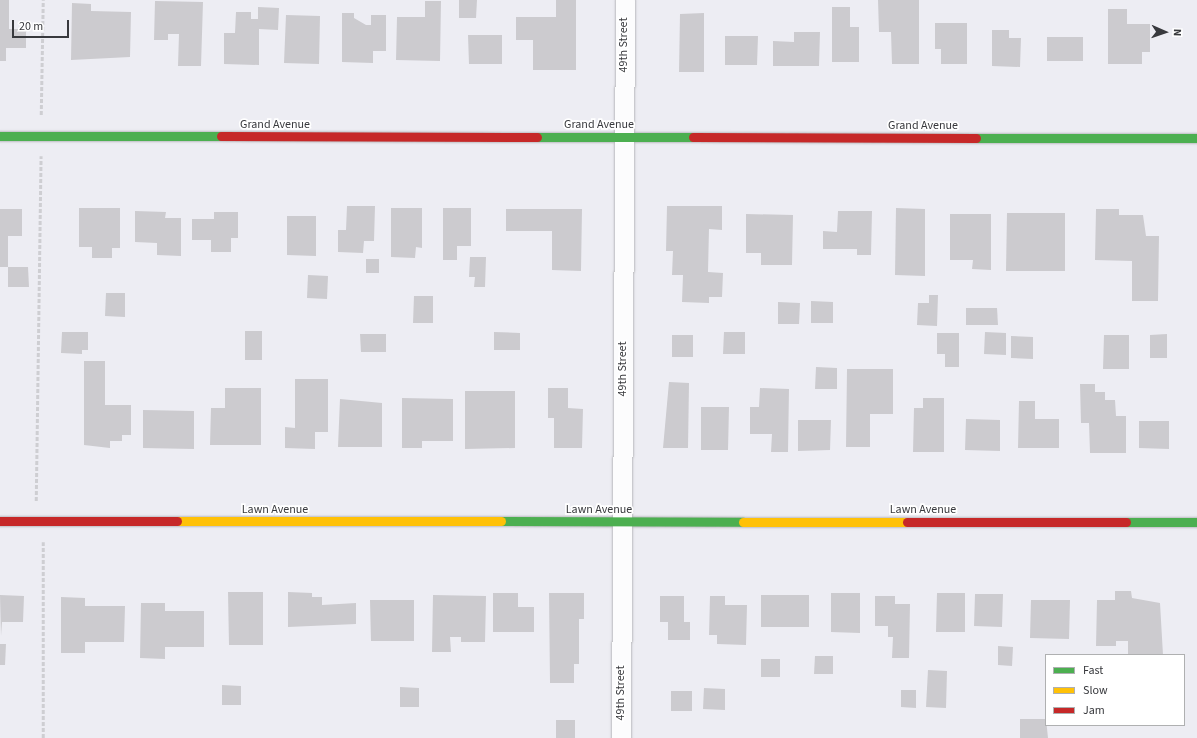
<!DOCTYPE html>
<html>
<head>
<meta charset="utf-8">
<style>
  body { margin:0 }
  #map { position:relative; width:1197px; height:738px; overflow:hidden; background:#ededf3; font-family:"Source Sans 3",sans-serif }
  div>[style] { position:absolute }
  .building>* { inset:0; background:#cccbcf }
  .path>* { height:2.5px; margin-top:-1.25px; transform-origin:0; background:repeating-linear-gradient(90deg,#ceced2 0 4px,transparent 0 6px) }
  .roads { filter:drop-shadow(0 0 1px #b6b6ba) drop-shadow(0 0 1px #b6b6ba) }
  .street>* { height:19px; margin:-9.5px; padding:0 9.5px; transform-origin:9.5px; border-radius:9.5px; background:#fcfcfd }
  .fast>* { height:9px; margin:-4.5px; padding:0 4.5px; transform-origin:4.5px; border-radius:4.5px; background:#4caf50 }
  .slow>* { height:9px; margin:-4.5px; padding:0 4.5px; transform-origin:4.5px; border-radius:4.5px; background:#ffc107 }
  .jam>* { height:9px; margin:-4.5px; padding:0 4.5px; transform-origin:4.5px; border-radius:4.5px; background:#c62828 }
  span { translate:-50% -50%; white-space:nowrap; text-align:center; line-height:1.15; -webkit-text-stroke:3.5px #fff; paint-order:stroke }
  .street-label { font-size:12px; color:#38393d }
  .legend { position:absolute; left:1045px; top:654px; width:140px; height:72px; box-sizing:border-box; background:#fff; border:1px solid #afb0b1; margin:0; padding:5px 7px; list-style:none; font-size:12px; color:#38393d }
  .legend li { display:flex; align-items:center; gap:8px; height:20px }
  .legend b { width:20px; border:1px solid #afb0b1 }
  .north { position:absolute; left:1145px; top:12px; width:40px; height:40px; -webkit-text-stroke:3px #fff; paint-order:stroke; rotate:92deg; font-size:11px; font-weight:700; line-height:16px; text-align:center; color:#38393d }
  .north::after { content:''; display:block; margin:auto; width:14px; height:18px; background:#38393d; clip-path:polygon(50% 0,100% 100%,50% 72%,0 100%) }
  .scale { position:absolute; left:12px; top:20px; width:57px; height:18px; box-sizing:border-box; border:2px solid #38393d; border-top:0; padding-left:5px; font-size:12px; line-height:14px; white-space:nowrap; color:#38393d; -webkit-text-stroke:3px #fff; paint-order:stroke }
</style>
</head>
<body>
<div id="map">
  <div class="building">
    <i style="clip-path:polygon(0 0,9px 0,9px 29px,26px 29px,26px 48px,6px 48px,6px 61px,0 61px)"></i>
    <i style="clip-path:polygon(459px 0,477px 0,476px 18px,459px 18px)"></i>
    <i style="clip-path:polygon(556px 0,576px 0,576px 70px,533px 70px,533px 40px,516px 40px,516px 17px,556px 17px)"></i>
    <i style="clip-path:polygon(878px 0,919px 0,919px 64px,892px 64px,891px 32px,879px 32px)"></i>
    <i style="clip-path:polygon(155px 1px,203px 2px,201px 66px,178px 66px,179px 34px,168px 34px,168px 40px,154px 40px)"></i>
    <i style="clip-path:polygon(425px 1px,441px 1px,440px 61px,396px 60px,397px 17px,425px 17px)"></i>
    <i style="clip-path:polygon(72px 3px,91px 4px,91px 11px,131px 12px,130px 57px,71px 60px)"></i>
    <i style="clip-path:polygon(258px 7px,279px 8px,278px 30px,259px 29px,259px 65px,224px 64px,224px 33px,235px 33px,236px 12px,251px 12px,251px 19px,258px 19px)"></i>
    <i style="clip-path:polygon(832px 7px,850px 7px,850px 27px,859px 27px,859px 62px,832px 62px)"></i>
    <i style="clip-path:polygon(1108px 9px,1127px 9px,1127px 24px,1150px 24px,1150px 52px,1142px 52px,1142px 64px,1108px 64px)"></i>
    <i style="clip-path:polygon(342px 13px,354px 13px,354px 18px,366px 25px,371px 25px,371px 15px,386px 15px,386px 51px,373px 51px,373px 63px,342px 62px)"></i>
    <i style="clip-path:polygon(704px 13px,704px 72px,679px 72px,680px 14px)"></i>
    <i style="clip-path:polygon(286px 15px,320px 16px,319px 64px,284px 63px)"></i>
    <i style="clip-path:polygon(935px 23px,967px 23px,967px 64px,941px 64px,941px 49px,935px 49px)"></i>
    <i style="clip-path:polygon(992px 30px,1009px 30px,1009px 38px,1021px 38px,1020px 67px,992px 66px)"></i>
    <i style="clip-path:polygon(794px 32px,820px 32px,819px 66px,773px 66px,773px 41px,794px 42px)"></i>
    <i style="clip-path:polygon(468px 35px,502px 35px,502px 64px,469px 64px)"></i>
    <i style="clip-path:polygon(725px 36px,758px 36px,757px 65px,725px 65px)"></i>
    <i style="clip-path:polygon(1047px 37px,1083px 37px,1083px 61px,1047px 61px)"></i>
    <i style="clip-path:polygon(347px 206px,375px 206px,374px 241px,364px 241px,363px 253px,338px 252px,338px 230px,346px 230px)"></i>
    <i style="clip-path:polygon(667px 206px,722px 206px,722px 230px,709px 229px,708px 272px,723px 273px,722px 297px,709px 297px,709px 303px,682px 302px,683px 275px,672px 275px,673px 251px,666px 251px)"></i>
    <i style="clip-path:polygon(79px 208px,120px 208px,120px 248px,112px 248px,112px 258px,92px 258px,92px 247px,79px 247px)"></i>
    <i style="clip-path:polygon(391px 208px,422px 208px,422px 248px,416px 247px,415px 258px,391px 257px)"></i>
    <i style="clip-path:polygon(443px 208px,471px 208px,471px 246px,457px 246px,457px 260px,443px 260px)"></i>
    <i style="clip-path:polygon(896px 208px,925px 209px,925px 276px,895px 275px)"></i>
    <i style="clip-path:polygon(0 209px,22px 209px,22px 236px,8px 236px,8px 267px,0 267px)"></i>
    <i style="clip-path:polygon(506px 209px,582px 209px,581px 271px,552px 270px,552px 231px,506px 231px)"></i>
    <i style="clip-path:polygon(1096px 209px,1119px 209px,1119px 215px,1143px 215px,1146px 236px,1159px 236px,1158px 301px,1132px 301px,1132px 261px,1095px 260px)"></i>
    <i style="clip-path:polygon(135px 211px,166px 212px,165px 218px,181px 218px,181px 256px,157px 255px,157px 243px,135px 242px)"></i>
    <i style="clip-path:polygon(838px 211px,872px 211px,871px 255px,857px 255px,857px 249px,823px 249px,823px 231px,837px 232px)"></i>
    <i style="clip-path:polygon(214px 212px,238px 212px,238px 238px,231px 238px,231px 252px,211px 252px,211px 240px,192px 240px,192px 219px,214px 219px)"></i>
    <i style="clip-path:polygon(1007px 213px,1065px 213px,1065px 271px,1006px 271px)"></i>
    <i style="clip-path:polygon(746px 214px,793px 215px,792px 265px,761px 265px,761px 253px,746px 253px)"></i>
    <i style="clip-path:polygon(950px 214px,991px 214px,991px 270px,972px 269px,973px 260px,950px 260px)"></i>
    <i style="clip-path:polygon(287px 216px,316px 216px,316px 256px,287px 255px)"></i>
    <i style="clip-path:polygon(470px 257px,486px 257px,485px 287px,474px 287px,475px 277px,469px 277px)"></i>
    <i style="clip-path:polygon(366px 259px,379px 259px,379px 273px,366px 273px)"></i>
    <i style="clip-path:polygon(8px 267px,28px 267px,29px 287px,8px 287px)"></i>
    <i style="clip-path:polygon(308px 275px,328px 276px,327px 299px,307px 298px)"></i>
    <i style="clip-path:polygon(106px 293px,125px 293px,125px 317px,105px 316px)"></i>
    <i style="clip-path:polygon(929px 295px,938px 295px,937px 326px,917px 325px,918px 303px,929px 303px)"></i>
    <i style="clip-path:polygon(414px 296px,433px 296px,433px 323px,413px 323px)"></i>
    <i style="clip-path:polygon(811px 301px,833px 302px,833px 323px,811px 323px)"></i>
    <i style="clip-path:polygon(778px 302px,800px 303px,799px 324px,778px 324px)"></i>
    <i style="clip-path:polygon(966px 308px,997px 308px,998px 325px,966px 325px)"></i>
    <i style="clip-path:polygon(245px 331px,262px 331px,262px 360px,245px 360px)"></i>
    <i style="clip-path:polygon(62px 332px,88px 332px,88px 350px,82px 350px,82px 354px,61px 353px)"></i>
    <i style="clip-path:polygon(494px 332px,520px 333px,520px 350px,494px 350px)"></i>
    <i style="clip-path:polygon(724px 332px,745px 332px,745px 354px,723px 354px)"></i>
    <i style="clip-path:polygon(985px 332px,1006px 333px,1006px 355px,984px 354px)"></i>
    <i style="clip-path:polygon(937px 333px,959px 333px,959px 367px,945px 367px,945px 354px,937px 354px)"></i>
    <i style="clip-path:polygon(360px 334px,386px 334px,386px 352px,361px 352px)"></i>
    <i style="clip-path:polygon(1167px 334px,1167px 358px,1150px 358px,1150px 335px)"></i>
    <i style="clip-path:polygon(672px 335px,693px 335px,693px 357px,672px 357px)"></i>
    <i style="clip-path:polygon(1104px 335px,1129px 335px,1129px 369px,1103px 369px)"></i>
    <i style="clip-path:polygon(1011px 336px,1033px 337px,1033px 359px,1011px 358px)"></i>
    <i style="clip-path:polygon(84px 361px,105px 361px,105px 405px,131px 405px,131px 435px,122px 435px,122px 441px,110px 441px,110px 448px,84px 445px)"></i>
    <i style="clip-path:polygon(816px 367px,837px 368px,837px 389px,815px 389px)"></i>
    <i style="clip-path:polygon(847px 369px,893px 369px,893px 414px,870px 414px,870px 447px,846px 447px)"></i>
    <i style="clip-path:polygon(295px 379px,328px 379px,328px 432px,315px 432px,315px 449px,285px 448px,285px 427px,295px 428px)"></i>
    <i style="clip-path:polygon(669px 382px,689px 383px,688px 448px,663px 448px)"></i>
    <i style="clip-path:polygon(1080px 384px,1095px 384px,1095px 392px,1105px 392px,1105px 400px,1115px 400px,1116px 416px,1126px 416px,1126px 453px,1090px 453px,1089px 423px,1081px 423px)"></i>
    <i style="clip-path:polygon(225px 388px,261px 388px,261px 445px,210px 445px,211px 408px,225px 408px)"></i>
    <i style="clip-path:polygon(548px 388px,568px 388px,568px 408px,583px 409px,582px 448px,554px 448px,554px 418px,548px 418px)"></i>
    <i style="clip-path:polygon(760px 388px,789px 389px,788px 452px,771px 452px,772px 434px,750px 434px,750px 407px,759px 407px)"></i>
    <i style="clip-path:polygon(465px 391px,515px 391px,515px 448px,465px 449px)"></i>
    <i style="clip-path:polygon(402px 398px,453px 399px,453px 441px,422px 441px,422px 448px,402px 448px)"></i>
    <i style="clip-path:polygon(923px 398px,944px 398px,944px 452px,913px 452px,914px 408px,923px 408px)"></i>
    <i style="clip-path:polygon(340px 399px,382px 403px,382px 447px,338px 447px)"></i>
    <i style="clip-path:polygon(1019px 401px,1035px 401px,1035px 419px,1059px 419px,1059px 448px,1018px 448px)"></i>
    <i style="clip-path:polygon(701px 407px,729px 407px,728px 450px,701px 450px)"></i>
    <i style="clip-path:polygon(143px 410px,194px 411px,194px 449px,143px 448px)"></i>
    <i style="clip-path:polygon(966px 419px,1000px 420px,1000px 451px,965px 450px)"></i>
    <i style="clip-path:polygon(798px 420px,831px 420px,830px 450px,798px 451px)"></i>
    <i style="clip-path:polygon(1139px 421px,1169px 421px,1169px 449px,1139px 448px)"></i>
    <i style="clip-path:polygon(1115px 591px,1131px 591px,1132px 598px,1160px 603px,1163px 655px,1128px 655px,1128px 641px,1116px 641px,1116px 646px,1096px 646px,1097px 600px,1115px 600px)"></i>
    <i style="clip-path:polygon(228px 592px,263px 592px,263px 645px,229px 645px)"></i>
    <i style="clip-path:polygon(288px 592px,312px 593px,312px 597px,322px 597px,322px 605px,356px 603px,356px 624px,288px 627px)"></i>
    <i style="clip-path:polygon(493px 593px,518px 593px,518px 607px,534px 607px,534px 632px,493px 632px)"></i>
    <i style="clip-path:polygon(549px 593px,584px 593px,584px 619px,579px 619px,579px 664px,574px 664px,574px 683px,550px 683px)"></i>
    <i style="clip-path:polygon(831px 593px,860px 593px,860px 633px,831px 632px)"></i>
    <i style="clip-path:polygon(937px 593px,965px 593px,965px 632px,936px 632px)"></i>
    <i style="clip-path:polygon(975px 594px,1003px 594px,1002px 627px,974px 626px)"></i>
    <i style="clip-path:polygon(0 595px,24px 596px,23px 622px,2px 622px,1px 636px)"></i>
    <i style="clip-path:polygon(433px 595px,486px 596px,485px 642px,461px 642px,461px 637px,450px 637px,451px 652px,432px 652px)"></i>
    <i style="clip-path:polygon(761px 595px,809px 595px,809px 627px,761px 627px)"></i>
    <i style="clip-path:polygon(660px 596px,684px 596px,684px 622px,690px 622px,690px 640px,668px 640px,668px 622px,660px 622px)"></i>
    <i style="clip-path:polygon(710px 596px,725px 596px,725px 605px,747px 605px,746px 645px,717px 644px,717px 635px,709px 635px)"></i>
    <i style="clip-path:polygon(875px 596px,895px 596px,895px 604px,910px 604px,909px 658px,892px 658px,893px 637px,888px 637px,888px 626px,875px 626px)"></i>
    <i style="clip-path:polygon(61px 597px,85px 598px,85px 606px,125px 606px,124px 642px,85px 642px,85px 653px,61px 653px)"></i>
    <i style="clip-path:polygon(370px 600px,414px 600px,414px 641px,371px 641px)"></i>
    <i style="clip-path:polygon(1031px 600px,1070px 600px,1069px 639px,1030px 638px)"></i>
    <i style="clip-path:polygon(141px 603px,165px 603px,165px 611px,204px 611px,204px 647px,165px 647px,165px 659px,140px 658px)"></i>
    <i style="clip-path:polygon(0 644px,6px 644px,5px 665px,0 665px)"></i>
    <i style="clip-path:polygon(998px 646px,1013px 647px,1012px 666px,998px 665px)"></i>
    <i style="clip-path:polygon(815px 656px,833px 656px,833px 674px,814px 674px)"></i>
    <i style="clip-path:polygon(761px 659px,780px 659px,780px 677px,761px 677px)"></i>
    <i style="clip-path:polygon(928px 670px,947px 671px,946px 708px,926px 707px)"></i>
    <i style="clip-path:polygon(222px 685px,241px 686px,241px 705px,222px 705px)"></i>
    <i style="clip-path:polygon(400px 687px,419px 688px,419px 707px,400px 707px)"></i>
    <i style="clip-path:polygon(704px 688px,725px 689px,725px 710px,703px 709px)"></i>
    <i style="clip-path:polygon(901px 690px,916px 690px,916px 708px,901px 707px)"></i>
    <i style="clip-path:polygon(671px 691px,692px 691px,692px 711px,671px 711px)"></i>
    <i style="clip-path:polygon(1020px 719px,1046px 719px,1048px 738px,1020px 738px)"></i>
    <i style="clip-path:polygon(556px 720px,575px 720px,575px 738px,556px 738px)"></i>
  </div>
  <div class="path">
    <i style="left:41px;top:115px;width:115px;rotate:-89deg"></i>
    <i style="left:36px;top:501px;width:345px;rotate:-89.2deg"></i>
    <i style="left:43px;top:738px;width:196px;rotate:-90deg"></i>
  </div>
  <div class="roads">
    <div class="street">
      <i style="left:621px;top:738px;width:738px;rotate:-89.69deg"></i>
    </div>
    <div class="fast">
      <i style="left:0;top:136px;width:221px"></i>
      <i style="left:537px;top:137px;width:156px"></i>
      <i style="left:976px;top:138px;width:221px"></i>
      <i style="left:501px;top:521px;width:242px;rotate:0.2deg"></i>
      <i style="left:1126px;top:522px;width:71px"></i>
    </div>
    <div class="slow">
      <i style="left:177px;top:521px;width:324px"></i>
      <i style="left:743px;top:522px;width:164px"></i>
    </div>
    <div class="jam">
      <i style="left:221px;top:136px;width:316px;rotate:0.2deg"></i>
      <i style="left:693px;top:137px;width:283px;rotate:0.2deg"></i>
      <i style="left:0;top:521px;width:177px"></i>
      <i style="left:907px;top:522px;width:219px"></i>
    </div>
  </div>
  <div class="street-label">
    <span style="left:624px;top:45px;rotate:-90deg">49th Street</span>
    <span style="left:275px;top:125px">Grand Avenue</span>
    <span style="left:599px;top:125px">Grand Avenue</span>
    <span style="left:923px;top:126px">Grand Avenue</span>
    <span style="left:623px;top:369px;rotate:-90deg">49th Street</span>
    <span style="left:275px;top:510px">Lawn Avenue</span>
    <span style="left:599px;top:510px">Lawn Avenue</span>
    <span style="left:923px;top:510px">Lawn Avenue</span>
    <span style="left:621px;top:693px;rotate:-90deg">49th Street</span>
  </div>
  <ul class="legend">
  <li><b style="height:5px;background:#4caf50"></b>Fast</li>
  <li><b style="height:5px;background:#ffc107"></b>Slow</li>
  <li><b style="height:5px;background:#c62828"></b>Jam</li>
  </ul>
  <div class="north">N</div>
  <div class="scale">20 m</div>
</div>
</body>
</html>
